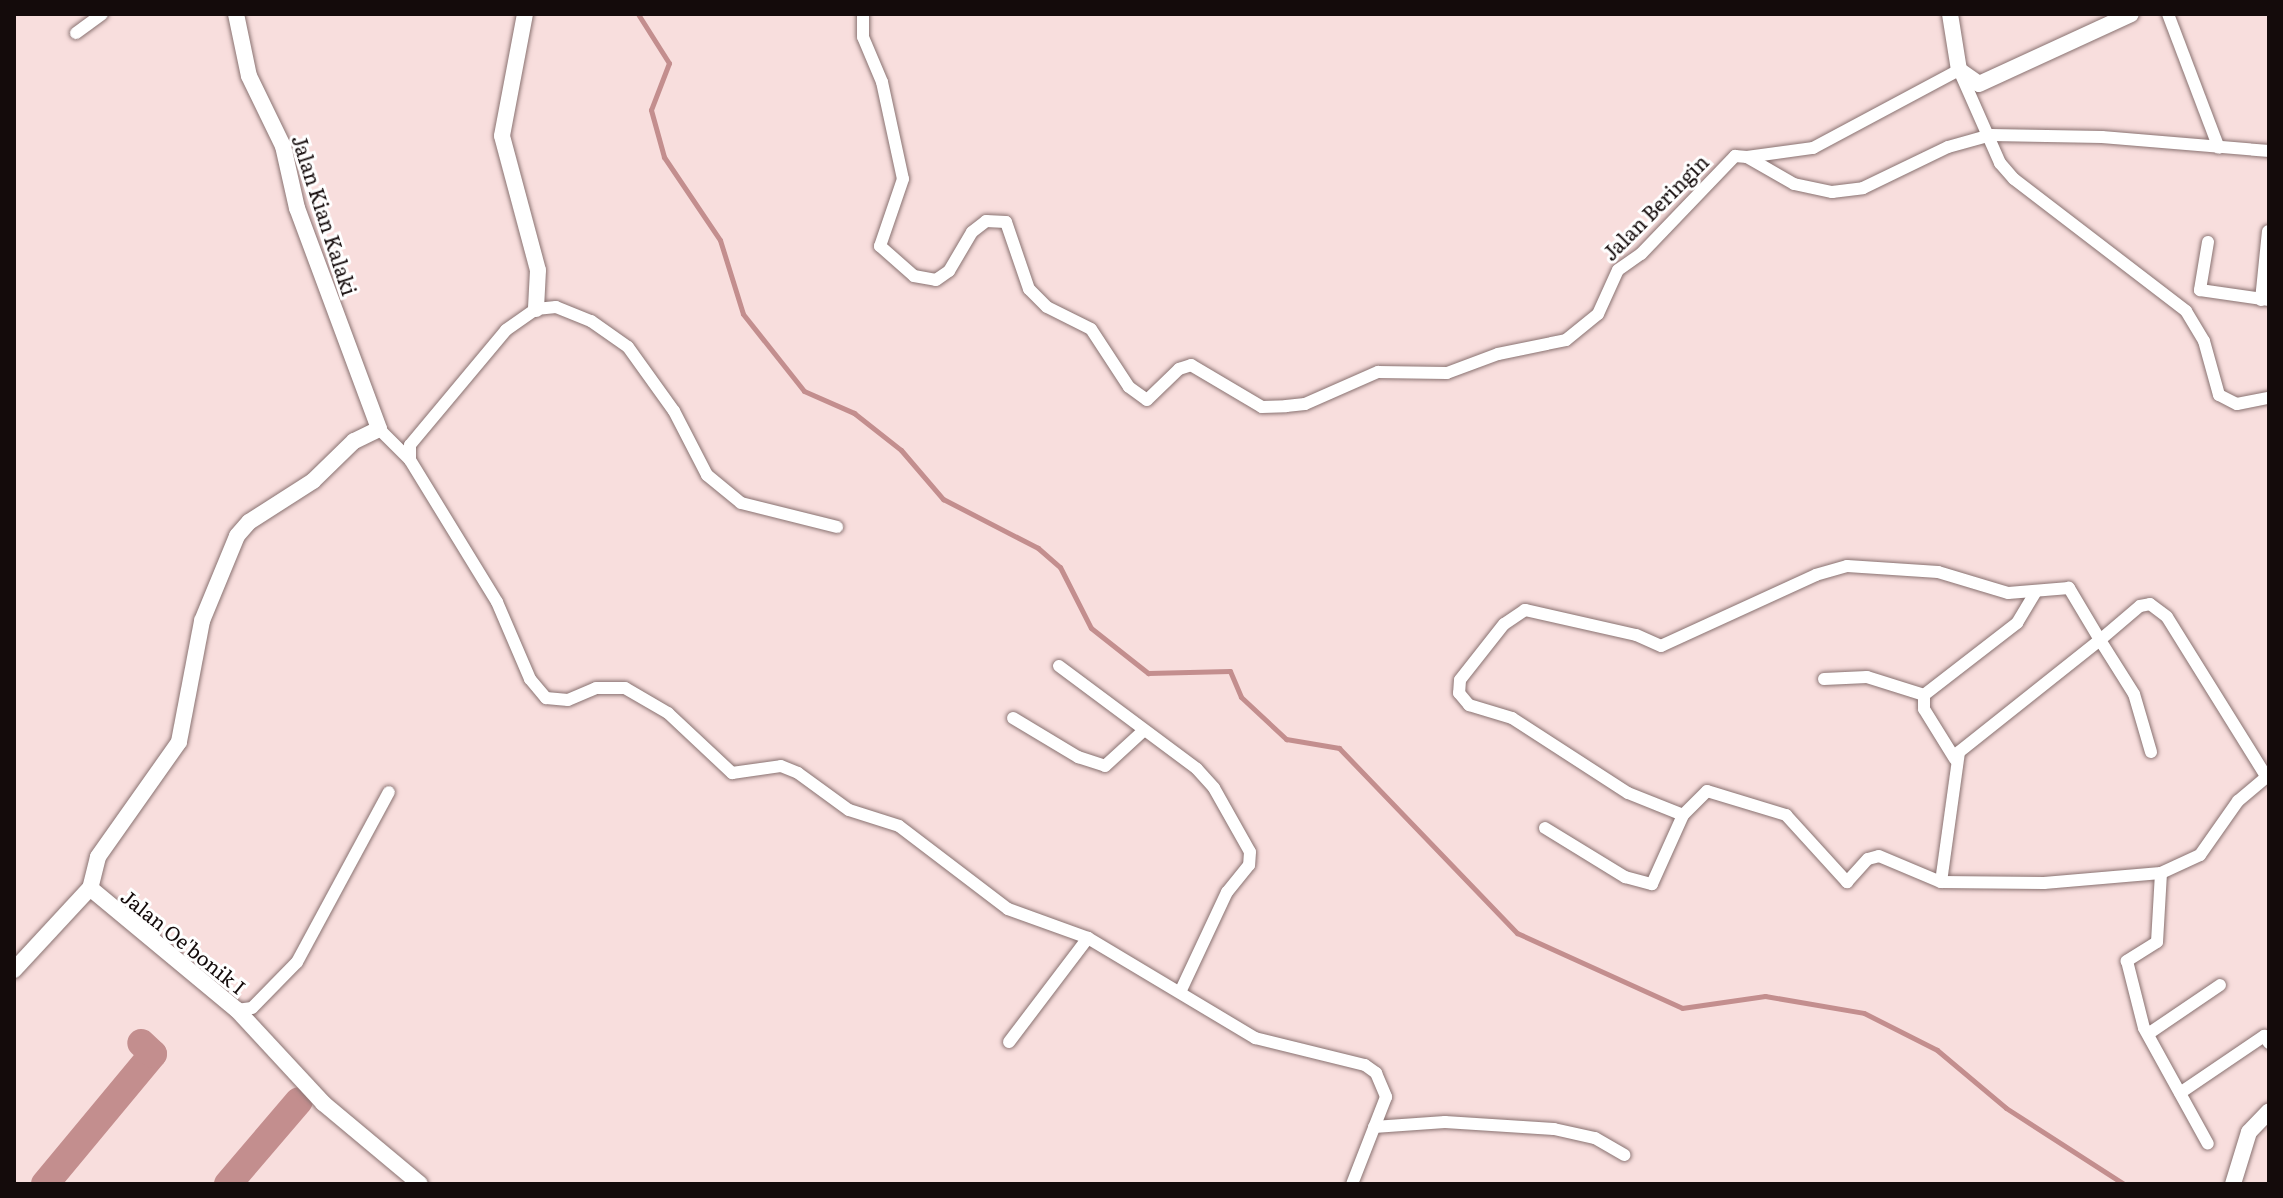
<!DOCTYPE html>
<html>
<head>
<meta charset="utf-8">
<style>
  body { margin:0 }
  #map { position:relative; width:2283px; height:1198px; overflow:hidden; background:#f8dedd; font-family:Literata,serif }
  div>[style] { position:absolute }
  .stream>* { height:5px; margin:-2.5px; padding:0 2.5px; transform-origin:2.5px; border-radius:2.5px; background:#c38e8e }
  .river>* { height:28px; margin:-14px; padding:0 14px; transform-origin:14px; border-radius:14px; background:#c38e8e }
  .roads { filter:drop-shadow(0 0 2px #897271) drop-shadow(0 0 2px #897271) }
  .minor>* { height:12px; margin:-6px; padding:0 6px; transform-origin:6px; border-radius:6px; background:#fff }
  .tertiary>* { height:16px; margin:-8px; padding:0 8px; transform-origin:8px; border-radius:8px; background:#fff }
  span { translate:-50% -50%; white-space:nowrap; text-align:center; line-height:1.15; -webkit-text-stroke:6px #fff; paint-order:stroke }
  .street-label { font-size:20px; color:#140b0b }
  .frame { position:absolute; inset:0; border:16px solid #140b0b; pointer-events:none }
</style>
</head>
<body>
<div id="map">
  <div class="stream">
    <i style="left:638px;top:14px;width:58px;rotate:57.7deg"></i>
    <i style="left:669px;top:63px;width:50px;rotate:111deg"></i>
    <i style="left:651px;top:110px;width:49px;rotate:74.5deg"></i>
    <i style="left:664px;top:157px;width:100px;rotate:56deg"></i>
    <i style="left:720px;top:240px;width:77px;rotate:72.7deg"></i>
    <i style="left:743px;top:314px;width:98px;rotate:51.6deg"></i>
    <i style="left:804px;top:391px;width:55px;rotate:23.7deg"></i>
    <i style="left:854px;top:413px;width:60px;rotate:38.2deg"></i>
    <i style="left:901px;top:450px;width:65px;rotate:49.4deg"></i>
    <i style="left:943px;top:499px;width:107px;rotate:27.3deg"></i>
    <i style="left:1038px;top:548px;width:29px;rotate:41deg"></i>
    <i style="left:1060px;top:567px;width:68px;rotate:63.1deg"></i>
    <i style="left:1091px;top:628px;width:73px;rotate:38.3deg"></i>
    <i style="left:1148px;top:673px;width:82px;rotate:-1.4deg"></i>
    <i style="left:1230px;top:671px;width:28px;rotate:67deg"></i>
    <i style="left:1241px;top:697px;width:62px;rotate:43deg"></i>
    <i style="left:1286px;top:739px;width:54px;rotate:9.6deg"></i>
    <i style="left:1339px;top:748px;width:257px;rotate:46.1deg"></i>
    <i style="left:1517px;top:933px;width:181px;rotate:24.4deg"></i>
    <i style="left:1682px;top:1008px;width:84px;rotate:-8.2deg"></i>
    <i style="left:1765px;top:996px;width:100px;rotate:9.7deg"></i>
    <i style="left:1864px;top:1013px;width:82px;rotate:26.9deg"></i>
    <i style="left:1937px;top:1050px;width:90px;rotate:40deg"></i>
    <i style="left:2006px;top:1108px;width:140px;rotate:32.8deg"></i>
  </div>
  <div class="river">
    <i style="left:45px;top:1184px;width:169px;rotate:-50.3deg"></i>
    <i style="left:153px;top:1054px;width:16px;rotate:-137deg"></i>
    <i style="left:228px;top:1184px;width:109px;rotate:-49.5deg"></i>
  </div>
  <div class="roads">
    <div class="minor">
      <i style="left:863px;top:14px;width:23px;rotate:90deg"></i>
      <i style="left:863px;top:37px;width:49px;rotate:67.1deg"></i>
      <i style="left:882px;top:82px;width:99px;rotate:77.8deg"></i>
      <i style="left:903px;top:179px;width:71px;rotate:108.9deg"></i>
      <i style="left:880px;top:246px;width:45px;rotate:41.4deg"></i>
      <i style="left:914px;top:276px;width:22px;rotate:10deg"></i>
      <i style="left:936px;top:280px;width:16px;rotate:-35deg"></i>
      <i style="left:949px;top:271px;width:45px;rotate:-59.5deg"></i>
      <i style="left:972px;top:232px;width:18px;rotate:-38deg"></i>
      <i style="left:986px;top:221px;width:20px;rotate:3deg"></i>
      <i style="left:1006px;top:222px;width:71px;rotate:71.1deg"></i>
      <i style="left:1029px;top:289px;width:25px;rotate:45deg"></i>
      <i style="left:1047px;top:307px;width:49px;rotate:26.6deg"></i>
      <i style="left:1091px;top:329px;width:69px;rotate:56.8deg"></i>
      <i style="left:1129px;top:387px;width:22px;rotate:36deg"></i>
      <i style="left:1147px;top:400px;width:45px;rotate:-44.1deg"></i>
      <i style="left:1179px;top:369px;width:13px;rotate:-18deg"></i>
      <i style="left:1191px;top:365px;width:82px;rotate:30.6deg"></i>
      <i style="left:1262px;top:407px;width:24px;rotate:-2deg"></i>
      <i style="left:1286px;top:406px;width:19px;rotate:-6deg"></i>
      <i style="left:1305px;top:404px;width:80px;rotate:-23.7deg"></i>
      <i style="left:1378px;top:372px;width:69px;rotate:0.8deg"></i>
      <i style="left:1447px;top:373px;width:54px;rotate:-20.4deg"></i>
      <i style="left:1498px;top:354px;width:69px;rotate:-11.6deg"></i>
      <i style="left:1566px;top:340px;width:41px;rotate:-39.1deg"></i>
      <i style="left:1598px;top:314px;width:48px;rotate:-65.6deg"></i>
      <i style="left:1618px;top:270px;width:28px;rotate:-35deg"></i>
      <i style="left:1641px;top:254px;width:136px;rotate:-46.2deg"></i>
      <i style="left:1735px;top:156px;width:12px;rotate:5deg"></i>
      <i style="left:1747px;top:157px;width:54px;rotate:29.9deg"></i>
      <i style="left:1794px;top:184px;width:39px;rotate:12deg"></i>
      <i style="left:1832px;top:192px;width:31px;rotate:-7deg"></i>
      <i style="left:1863px;top:188px;width:94px;rotate:-25.8deg"></i>
      <i style="left:1948px;top:147px;width:45px;rotate:-15.6deg"></i>
      <i style="left:1991px;top:135px;width:111px;rotate:1deg"></i>
      <i style="left:2102px;top:137px;width:168px;rotate:4.8deg"></i>
      <i style="left:2168px;top:14px;width:143px;rotate:69.2deg"></i>
      <i style="left:76px;top:33px;width:32px;rotate:-36deg"></i>
      <i style="left:1747px;top:157px;width:67px;rotate:-7.8deg"></i>
      <i style="left:1813px;top:148px;width:166px;rotate:-28.1deg"></i>
      <i style="left:1959px;top:70px;width:102px;rotate:66.2deg"></i>
      <i style="left:2000px;top:163px;width:21px;rotate:49deg"></i>
      <i style="left:2014px;top:179px;width:217px;rotate:37.5deg"></i>
      <i style="left:2186px;top:311px;width:35px;rotate:59deg"></i>
      <i style="left:2204px;top:341px;width:56px;rotate:74.5deg"></i>
      <i style="left:2219px;top:395px;width:20px;rotate:27deg"></i>
      <i style="left:2237px;top:404px;width:33px;rotate:-11deg"></i>
      <i style="left:2208px;top:242px;width:49px;rotate:99.5deg"></i>
      <i style="left:2200px;top:290px;width:70px;rotate:8.2deg"></i>
      <i style="left:2261px;top:300px;width:69px;rotate:-84.2deg"></i>
      <i style="left:379px;top:429px;width:44px;rotate:45deg"></i>
      <i style="left:410px;top:460px;width:167px;rotate:58.5deg"></i>
      <i style="left:497px;top:602px;width:84px;rotate:66.8deg"></i>
      <i style="left:530px;top:679px;width:25px;rotate:50deg"></i>
      <i style="left:546px;top:698px;width:22px;rotate:5deg"></i>
      <i style="left:568px;top:700px;width:30px;rotate:-23deg"></i>
      <i style="left:596px;top:688px;width:29px"></i>
      <i style="left:625px;top:688px;width:50px;rotate:30.2deg"></i>
      <i style="left:668px;top:713px;width:88px;rotate:43.2deg"></i>
      <i style="left:732px;top:773px;width:49px;rotate:-8.1deg"></i>
      <i style="left:781px;top:766px;width:18px;rotate:22deg"></i>
      <i style="left:798px;top:773px;width:63px;rotate:36deg"></i>
      <i style="left:849px;top:810px;width:52px;rotate:17.7deg"></i>
      <i style="left:899px;top:826px;width:137px;rotate:37.3deg"></i>
      <i style="left:1008px;top:909px;width:85px;rotate:19.9deg"></i>
      <i style="left:1088px;top:938px;width:195px;rotate:30.9deg"></i>
      <i style="left:1255px;top:1038px;width:113px;rotate:13.8deg"></i>
      <i style="left:1365px;top:1065px;width:14px;rotate:36deg"></i>
      <i style="left:1376px;top:1073px;width:26px;rotate:67deg"></i>
      <i style="left:1386px;top:1097px;width:93px;rotate:111.3deg"></i>
      <i style="left:410px;top:460px;width:15px;rotate:-90deg"></i>
      <i style="left:410px;top:445px;width:150px;rotate:-50.1deg"></i>
      <i style="left:506px;top:330px;width:37px;rotate:-35deg"></i>
      <i style="left:536px;top:309px;width:20px;rotate:-6deg"></i>
      <i style="left:556px;top:307px;width:38px;rotate:22deg"></i>
      <i style="left:591px;top:321px;width:45px;rotate:35.1deg"></i>
      <i style="left:628px;top:347px;width:79px;rotate:54.3deg"></i>
      <i style="left:674px;top:411px;width:72px;rotate:62.7deg"></i>
      <i style="left:707px;top:475px;width:44px;rotate:39.5deg"></i>
      <i style="left:741px;top:503px;width:99px;rotate:14deg"></i>
      <i style="left:1059px;top:666px;width:172px;rotate:36.7deg"></i>
      <i style="left:1197px;top:769px;width:25px;rotate:48deg"></i>
      <i style="left:1214px;top:788px;width:73px;rotate:60.6deg"></i>
      <i style="left:1250px;top:852px;width:13px;rotate:94deg"></i>
      <i style="left:1249px;top:865px;width:35px;rotate:129deg"></i>
      <i style="left:1227px;top:892px;width:108px;rotate:115.1deg"></i>
      <i style="left:1824px;top:679px;width:43px;rotate:-2.7deg"></i>
      <i style="left:1867px;top:677px;width:60px;rotate:17.5deg"></i>
      <i style="left:1013px;top:718px;width:76px;rotate:31deg"></i>
      <i style="left:1078px;top:757px;width:28px;rotate:18deg"></i>
      <i style="left:1105px;top:766px;width:52px;rotate:-42.6deg"></i>
      <i style="left:2151px;top:752px;width:60px;rotate:-106.3deg"></i>
      <i style="left:2134px;top:694px;width:64px;rotate:-122.2deg"></i>
      <i style="left:2100px;top:640px;width:52px;rotate:-40.4deg"></i>
      <i style="left:2140px;top:606px;width:10px;rotate:-11deg"></i>
      <i style="left:2150px;top:604px;width:21px;rotate:37deg"></i>
      <i style="left:2167px;top:617px;width:187px;rotate:58.1deg"></i>
      <i style="left:1955px;top:759px;width:59px;rotate:-121.8deg"></i>
      <i style="left:1924px;top:709px;width:14px;rotate:-90deg"></i>
      <i style="left:1924px;top:695px;width:118px;rotate:-37.7deg"></i>
      <i style="left:2017px;top:623px;width:35px;rotate:-59deg"></i>
      <i style="left:1545px;top:828px;width:94px;rotate:31.5deg"></i>
      <i style="left:1625px;top:877px;width:28px;rotate:15deg"></i>
      <i style="left:1652px;top:884px;width:76px;rotate:-65.8deg"></i>
      <i style="left:2161px;top:873px;width:69px;rotate:93.3deg"></i>
      <i style="left:2157px;top:942px;width:36px;rotate:148deg"></i>
      <i style="left:2127px;top:961px;width:69px;rotate:75.8deg"></i>
      <i style="left:2144px;top:1028px;width:132px;rotate:61.1deg"></i>
      <i style="left:1941px;top:882px;width:131px;rotate:-82.1deg"></i>
      <i style="left:1959px;top:752px;width:180px;rotate:-38.5deg"></i>
      <i style="left:2100px;top:640px;width:61px;rotate:-120.8deg"></i>
      <i style="left:2069px;top:588px;width:61px;rotate:175.3deg"></i>
      <i style="left:2008px;top:593px;width:73px;rotate:-163.3deg"></i>
      <i style="left:1938px;top:572px;width:91px;rotate:-176.2deg"></i>
      <i style="left:1847px;top:566px;width:32px;rotate:164deg"></i>
      <i style="left:1816px;top:575px;width:170px;rotate:155.4deg"></i>
      <i style="left:1661px;top:646px;width:27px;rotate:-156deg"></i>
      <i style="left:1636px;top:635px;width:114px;rotate:-167.3deg"></i>
      <i style="left:1525px;top:610px;width:25px;rotate:146deg"></i>
      <i style="left:1504px;top:624px;width:71px;rotate:128.2deg"></i>
      <i style="left:1460px;top:680px;width:13px;rotate:94deg"></i>
      <i style="left:1459px;top:693px;width:16px;rotate:50deg"></i>
      <i style="left:1469px;top:705px;width:45px;rotate:16.8deg"></i>
      <i style="left:1512px;top:718px;width:138px;rotate:32.9deg"></i>
      <i style="left:1628px;top:793px;width:59px;rotate:21.8deg"></i>
      <i style="left:1683px;top:815px;width:34px;rotate:-45deg"></i>
      <i style="left:1707px;top:791px;width:83px;rotate:16.9deg"></i>
      <i style="left:1786px;top:815px;width:91px;rotate:47.7deg"></i>
      <i style="left:1847px;top:882px;width:31px;rotate:-48deg"></i>
      <i style="left:1868px;top:859px;width:11px;rotate:-15deg"></i>
      <i style="left:1879px;top:856px;width:67px;rotate:22.8deg"></i>
      <i style="left:1941px;top:882px;width:103px;rotate:0.6deg"></i>
      <i style="left:2044px;top:883px;width:117px;rotate:-4.9deg"></i>
      <i style="left:2161px;top:873px;width:43px;rotate:-24.8deg"></i>
      <i style="left:2200px;top:855px;width:66px;rotate:-54.9deg"></i>
      <i style="left:2238px;top:801px;width:40px;rotate:-40deg"></i>
      <i style="left:237px;top:1010px;width:15px;rotate:-8deg"></i>
      <i style="left:252px;top:1008px;width:64px;rotate:-45.6deg"></i>
      <i style="left:297px;top:962px;width:193px;rotate:-61.6deg"></i>
      <i style="left:2148px;top:1034px;width:87px;rotate:-34.2deg"></i>
      <i style="left:1009px;top:1042px;width:131px;rotate:-52.8deg"></i>
      <i style="left:2180px;top:1093px;width:102px;rotate:-34.2deg"></i>
      <i style="left:2264px;top:1036px;width:9px;rotate:54deg"></i>
      <i style="left:1374px;top:1127px;width:71px;rotate:-4deg"></i>
      <i style="left:1445px;top:1122px;width:109px;rotate:3.7deg"></i>
      <i style="left:1554px;top:1129px;width:42px;rotate:12.4deg"></i>
      <i style="left:1595px;top:1138px;width:34px;rotate:30deg"></i>
    </div>
    <div class="tertiary">
      <i style="left:236px;top:14px;width:63px;rotate:78.2deg"></i>
      <i style="left:249px;top:76px;width:78px;rotate:64.1deg"></i>
      <i style="left:283px;top:146px;width:64px;rotate:77.3deg"></i>
      <i style="left:297px;top:208px;width:236px;rotate:69.6deg"></i>
      <i style="left:379px;top:429px;width:28px;rotate:154deg"></i>
      <i style="left:354px;top:441px;width:57px;rotate:135.7deg"></i>
      <i style="left:313px;top:481px;width:76px;rotate:147.4deg"></i>
      <i style="left:249px;top:522px;width:18px;rotate:131deg"></i>
      <i style="left:237px;top:536px;width:92px;rotate:112.4deg"></i>
      <i style="left:202px;top:621px;width:123px;rotate:100.8deg"></i>
      <i style="left:179px;top:742px;width:141px;rotate:125.2deg"></i>
      <i style="left:98px;top:857px;width:32px;rotate:104deg"></i>
      <i style="left:90px;top:888px;width:191px;rotate:39.7deg"></i>
      <i style="left:237px;top:1010px;width:127px;rotate:47.2deg"></i>
      <i style="left:323px;top:1103px;width:126px;rotate:39.9deg"></i>
      <i style="left:525px;top:14px;width:124px;rotate:100.7deg"></i>
      <i style="left:502px;top:136px;width:139px;rotate:75deg"></i>
      <i style="left:538px;top:270px;width:39px;rotate:93deg"></i>
      <i style="left:1950px;top:14px;width:57px;rotate:80.9deg"></i>
      <i style="left:1959px;top:70px;width:24px;rotate:35deg"></i>
      <i style="left:1979px;top:84px;width:167px;rotate:-24.7deg"></i>
      <i style="left:14px;top:970px;width:112px;rotate:-47.2deg"></i>
      <i style="left:2233px;top:1184px;width:54px;rotate:-72.9deg"></i>
      <i style="left:2249px;top:1132px;width:29px;rotate:-46deg"></i>
    </div>
  </div>
  <div class="street-label">
    <span style="left:1655px;top:207px;rotate:-45deg">Jalan Beringin</span>
    <span style="left:325px;top:215px;rotate:72deg">Jalan Kian Kalaki</span>
    <span style="left:184px;top:941px;rotate:39deg">Jalan Oe'bonik I</span>
  </div>
  <div class="frame"></div>
</div>
</body>
</html>
